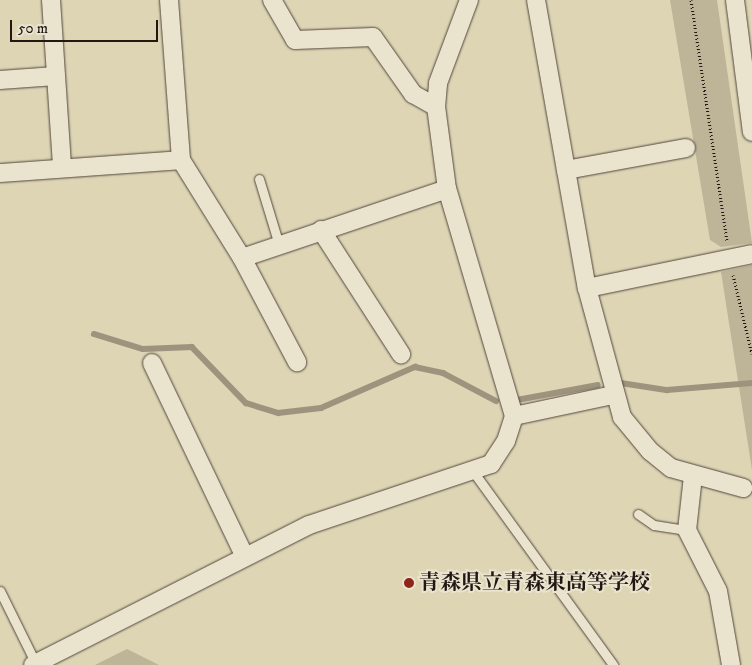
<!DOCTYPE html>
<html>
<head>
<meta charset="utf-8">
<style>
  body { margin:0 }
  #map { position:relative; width:752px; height:665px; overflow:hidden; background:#ded5b5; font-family:"IM FELL DW Pica","Noto Serif JP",serif }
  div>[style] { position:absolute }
  .green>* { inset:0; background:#beb599 }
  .stream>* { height:5.5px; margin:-2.75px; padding:0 2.75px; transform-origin:2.75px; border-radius:2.75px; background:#9e947e }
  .path>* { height:3px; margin-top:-1.5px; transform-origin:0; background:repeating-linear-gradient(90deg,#231713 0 1px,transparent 0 3.5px) }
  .roads { filter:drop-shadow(0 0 1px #52463c) drop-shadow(0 0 1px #52463c) }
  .lane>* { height:9px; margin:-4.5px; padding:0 4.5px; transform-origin:4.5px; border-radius:4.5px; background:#eae4cf }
  .street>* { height:18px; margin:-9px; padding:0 9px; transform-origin:9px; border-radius:9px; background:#eae4cf }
  .dots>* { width:14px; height:14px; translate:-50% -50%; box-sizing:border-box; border:2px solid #eae4cf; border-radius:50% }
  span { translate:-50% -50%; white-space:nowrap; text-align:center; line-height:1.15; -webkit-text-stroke:4px #eae4cf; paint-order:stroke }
  .poi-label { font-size:21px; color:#231713; font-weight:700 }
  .left { translate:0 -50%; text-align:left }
  .scale { position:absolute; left:10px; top:20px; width:148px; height:22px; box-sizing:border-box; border:2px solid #231713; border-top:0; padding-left:6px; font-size:15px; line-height:18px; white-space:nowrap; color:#231713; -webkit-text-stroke:4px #eae4cf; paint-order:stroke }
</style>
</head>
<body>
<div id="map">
  <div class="green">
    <i style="clip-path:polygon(670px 0,717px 0,752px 243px,721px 247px,710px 240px)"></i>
    <i style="clip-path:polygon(752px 265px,752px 470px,721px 272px)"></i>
    <i style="clip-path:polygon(127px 649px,159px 665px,95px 665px)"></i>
  </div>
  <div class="stream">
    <i style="left:94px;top:334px;width:51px;rotate:17deg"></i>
    <i style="left:143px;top:349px;width:49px;rotate:-2.3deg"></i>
    <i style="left:192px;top:347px;width:78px;rotate:46deg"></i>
    <i style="left:246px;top:403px;width:34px;rotate:17deg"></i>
    <i style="left:278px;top:413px;width:43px;rotate:-6.6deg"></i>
    <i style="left:321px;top:408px;width:103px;rotate:-23.6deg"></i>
    <i style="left:415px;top:367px;width:29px;rotate:12deg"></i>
    <i style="left:443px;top:373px;width:60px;rotate:27.8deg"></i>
    <i style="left:621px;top:383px;width:47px;rotate:8.7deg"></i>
    <i style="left:667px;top:390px;width:85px;rotate:-4.7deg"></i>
    <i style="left:517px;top:400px;width:82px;rotate:-10.5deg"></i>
  </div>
  <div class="path">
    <i style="left:691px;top:0;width:245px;rotate:81.5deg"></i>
    <i style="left:733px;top:275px;width:81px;rotate:76.5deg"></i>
  </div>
  <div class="roads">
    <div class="lane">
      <i style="left:259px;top:179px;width:69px;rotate:73.1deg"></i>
      <i style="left:472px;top:470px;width:241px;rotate:54.1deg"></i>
      <i style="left:638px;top:514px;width:19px;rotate:35deg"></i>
      <i style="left:654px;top:525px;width:33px;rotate:9deg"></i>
      <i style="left:0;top:591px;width:81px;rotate:63.7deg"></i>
    </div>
    <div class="street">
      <i style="left:51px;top:0;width:166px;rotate:86.2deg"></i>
      <i style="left:169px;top:0;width:160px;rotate:85.7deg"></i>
      <i style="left:272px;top:0;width:46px;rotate:60.1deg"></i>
      <i style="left:295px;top:40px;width:78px;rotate:-2.2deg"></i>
      <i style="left:373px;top:37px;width:70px;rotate:54.9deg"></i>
      <i style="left:413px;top:94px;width:26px;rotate:29deg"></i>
      <i style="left:536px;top:0;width:292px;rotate:80deg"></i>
      <i style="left:587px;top:288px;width:134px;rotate:74.8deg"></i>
      <i style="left:622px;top:417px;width:44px;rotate:50.5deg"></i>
      <i style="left:650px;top:451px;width:27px;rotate:39deg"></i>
      <i style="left:671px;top:468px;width:75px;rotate:15.5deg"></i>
      <i style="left:735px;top:0;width:133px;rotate:82.7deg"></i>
      <i style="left:0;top:80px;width:56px;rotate:-4.1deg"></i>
      <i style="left:566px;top:170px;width:122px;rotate:-10.4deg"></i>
      <i style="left:0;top:173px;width:181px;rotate:-4.1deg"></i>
      <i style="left:181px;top:160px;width:115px;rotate:58.1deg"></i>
      <i style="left:242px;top:258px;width:216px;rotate:-18.6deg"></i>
      <i style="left:321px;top:230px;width:148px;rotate:57.2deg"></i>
      <i style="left:242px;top:258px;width:118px;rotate:62.1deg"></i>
      <i style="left:587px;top:288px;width:168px;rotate:-11.6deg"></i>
      <i style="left:152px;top:363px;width:213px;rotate:64.4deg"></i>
      <i style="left:514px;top:416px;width:101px;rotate:-12deg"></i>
      <i style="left:693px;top:476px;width:54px;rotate:96.3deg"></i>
      <i style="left:687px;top:530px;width:68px;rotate:63.1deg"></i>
      <i style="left:718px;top:591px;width:75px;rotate:80deg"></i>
      <i style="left:33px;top:665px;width:309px;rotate:-26.9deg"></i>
      <i style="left:309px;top:525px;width:192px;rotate:-18.5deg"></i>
      <i style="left:491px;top:464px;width:27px;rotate:-57deg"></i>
      <i style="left:506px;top:441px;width:26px;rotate:-72deg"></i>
      <i style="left:514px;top:416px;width:237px;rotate:-106.4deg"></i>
      <i style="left:447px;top:189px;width:83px;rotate:-97.6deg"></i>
      <i style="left:436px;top:107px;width:24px;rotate:-85deg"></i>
      <i style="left:438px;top:83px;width:89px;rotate:-69.5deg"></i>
    </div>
  </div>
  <div class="dots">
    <i style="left:409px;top:583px;background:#8f2418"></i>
  </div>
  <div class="poi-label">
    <span class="left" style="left:419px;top:583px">青森県立青森東高等学校</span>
  </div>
  <div class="scale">50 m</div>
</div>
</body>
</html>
